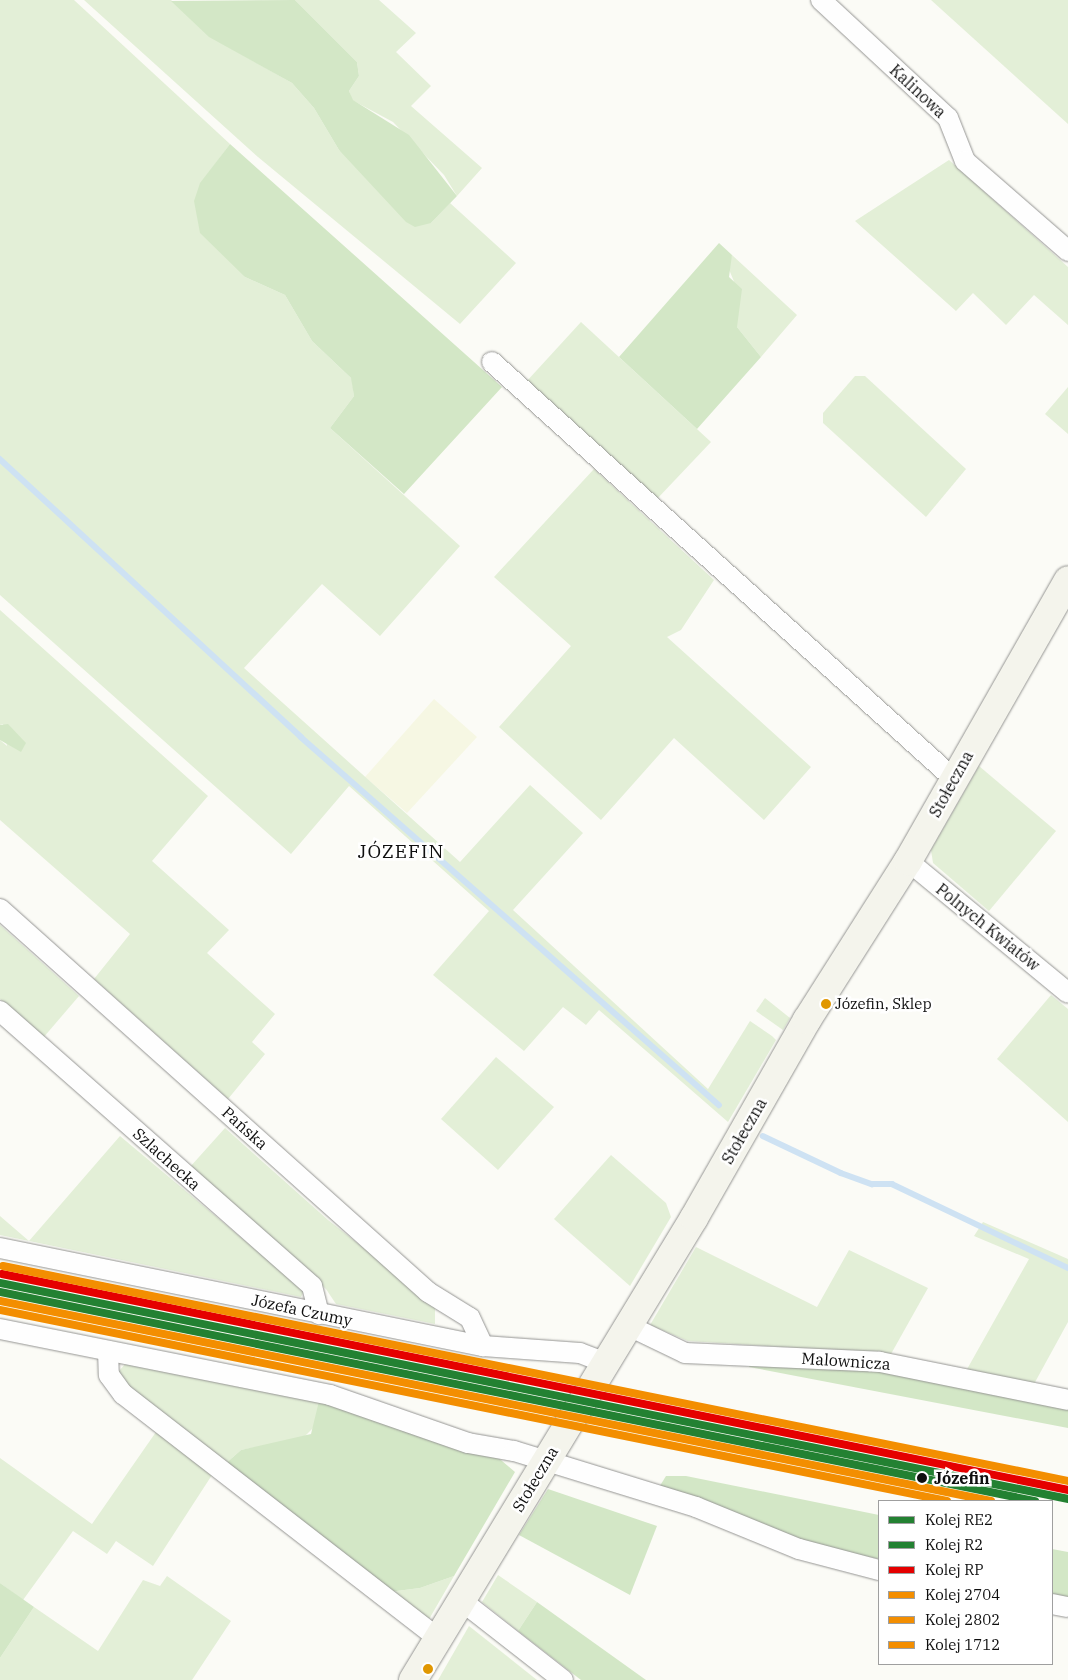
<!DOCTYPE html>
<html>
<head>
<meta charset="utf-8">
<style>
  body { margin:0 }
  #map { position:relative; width:1068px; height:1680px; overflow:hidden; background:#fbfbf6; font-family:"IBM Plex Serif",serif }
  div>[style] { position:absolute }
  .farmland>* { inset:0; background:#f6f7e3 }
  .green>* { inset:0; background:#e3efd7 }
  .forest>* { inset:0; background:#d3e7c6 }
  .stream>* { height:5.5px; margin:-2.75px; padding:0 2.75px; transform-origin:2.75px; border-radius:2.75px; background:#cee2f3 }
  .roads { filter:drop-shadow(0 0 1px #959593) drop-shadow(0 0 1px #959593) }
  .street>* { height:20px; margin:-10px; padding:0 10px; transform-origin:10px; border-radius:10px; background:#fefefe }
  .secondary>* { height:28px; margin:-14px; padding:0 14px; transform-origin:14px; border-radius:14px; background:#f4f4ec }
  .rail-1>* { height:8px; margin:-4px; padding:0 4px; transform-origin:4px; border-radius:4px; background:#238132 }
  .rail-2>* { height:8px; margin:-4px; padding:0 4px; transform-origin:4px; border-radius:4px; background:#238132 }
  .rail-3>* { height:8px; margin:-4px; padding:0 4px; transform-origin:4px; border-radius:4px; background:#e50000 }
  .rail-4>* { height:8px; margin:-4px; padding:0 4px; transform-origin:4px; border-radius:4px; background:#f38e01 }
  .rail-5>* { height:8px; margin:-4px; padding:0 4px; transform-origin:4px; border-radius:4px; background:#f38e01 }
  .rail-6>* { height:8px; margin:-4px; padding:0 4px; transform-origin:4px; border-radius:4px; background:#f38e01 }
  .dots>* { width:14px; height:14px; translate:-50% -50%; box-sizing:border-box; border:2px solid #fff; border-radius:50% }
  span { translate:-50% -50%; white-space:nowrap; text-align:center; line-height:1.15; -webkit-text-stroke:5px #fff; paint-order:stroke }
  .bus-label { font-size:15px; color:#0f0f0f }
  .left { translate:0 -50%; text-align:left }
  .street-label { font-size:16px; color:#0f0f0f }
  .stop-label { font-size:16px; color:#0f0f0f; font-weight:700 }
  .quarter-label { font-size:19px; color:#0f0f0f; letter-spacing:1px }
  .legend { position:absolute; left:878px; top:1500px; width:175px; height:165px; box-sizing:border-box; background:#fff; border:1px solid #9f9f9f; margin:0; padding:6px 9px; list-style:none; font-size:15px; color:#0f0f0f }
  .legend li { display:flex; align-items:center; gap:10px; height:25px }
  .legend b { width:25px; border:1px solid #9f9f9f }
</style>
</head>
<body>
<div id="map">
  <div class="farmland">
    <i style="clip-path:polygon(434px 699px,477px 737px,407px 813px,365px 777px)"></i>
  </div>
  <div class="green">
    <i style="clip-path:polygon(0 0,74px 0,230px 144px,201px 183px,245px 277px,285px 295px,312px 341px,352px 379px,354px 396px,330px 428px,460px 546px,380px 636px,322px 584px,244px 668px,460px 862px,530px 785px,583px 833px,513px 910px,708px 1089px,750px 1021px,772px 1036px,776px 1040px,728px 1122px,599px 1010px,586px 1025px,563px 1007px,524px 1051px,433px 975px,489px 911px,349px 786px,291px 854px,0 595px)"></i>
    <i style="clip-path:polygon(84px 0,171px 0,209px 36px,292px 83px,314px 108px,339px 150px,431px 223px,450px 203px,516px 263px,460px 324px,258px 157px)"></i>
    <i style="clip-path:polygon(295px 0,379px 0,416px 33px,396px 52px,431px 86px,411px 106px,482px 168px,457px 196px,444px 175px,393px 122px,352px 100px,349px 91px,359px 76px,357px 62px)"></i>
    <i style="clip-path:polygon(931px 0,1068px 0,1068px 124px)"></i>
    <i style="clip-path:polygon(949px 160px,1068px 267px,1068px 325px,1034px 295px,1006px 325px,973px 293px,956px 311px,855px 221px)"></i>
    <i style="clip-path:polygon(732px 255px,797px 315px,761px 357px,737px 327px,735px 284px,728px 267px)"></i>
    <i style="clip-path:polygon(581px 322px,711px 442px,656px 500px,526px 382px)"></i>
    <i style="clip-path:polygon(855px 376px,865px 376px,966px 469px,926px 517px,823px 423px,823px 413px)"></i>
    <i style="clip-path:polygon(1068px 387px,1068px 434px,1045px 414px)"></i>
    <i style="clip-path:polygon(594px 469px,714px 580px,681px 630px,667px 637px,811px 767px,764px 820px,674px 738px,601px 820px,499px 727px,571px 646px,494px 577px)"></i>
    <i style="clip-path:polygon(0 610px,208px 796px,152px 861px,229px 930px,207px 953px,275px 1014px,252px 1042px,265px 1054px,228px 1099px,94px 979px,130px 934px,0 820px,0 740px,7px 746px,3px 724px,0 725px)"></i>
    <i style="clip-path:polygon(979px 766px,1056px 831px,989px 911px,933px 863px,931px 850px)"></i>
    <i style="clip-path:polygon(0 925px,79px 996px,43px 1038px,0 999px)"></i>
    <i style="clip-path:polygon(1051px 995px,1068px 1009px,1068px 1122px,997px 1059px)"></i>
    <i style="clip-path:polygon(765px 998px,790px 1018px,783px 1030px,756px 1011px)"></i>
    <i style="clip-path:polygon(496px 1057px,554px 1107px,498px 1170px,441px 1119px)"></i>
    <i style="clip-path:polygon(225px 1128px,328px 1220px,435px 1304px,435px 1324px,336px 1304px,326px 1289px,190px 1167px)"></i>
    <i style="clip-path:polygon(120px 1136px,299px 1286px,304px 1291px,301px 1297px,0 1235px,0 1216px,29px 1241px)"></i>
    <i style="clip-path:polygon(611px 1155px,666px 1203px,671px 1217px,630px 1286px,554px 1219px)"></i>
    <i style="clip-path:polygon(983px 1222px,1068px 1259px,1068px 1322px,1034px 1384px,966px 1371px,1029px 1259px,974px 1236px)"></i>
    <i style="clip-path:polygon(696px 1247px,817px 1307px,849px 1250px,928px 1288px,891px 1354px,688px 1341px,650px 1325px)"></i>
    <i style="clip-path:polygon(125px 1364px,319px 1401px,317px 1424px,303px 1438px,241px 1450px,224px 1465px,115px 1376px)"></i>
    <i style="clip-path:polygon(156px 1432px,212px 1475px,153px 1566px,116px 1541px,107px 1554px,73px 1531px,23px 1600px,0 1583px,0 1458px,92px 1524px)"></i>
    <i style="clip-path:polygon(498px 1575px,537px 1602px,518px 1631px,482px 1602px)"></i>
    <i style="clip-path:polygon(167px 1576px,231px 1621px,192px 1680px,0 1680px,0 1658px,34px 1607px,98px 1651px,143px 1580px,160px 1586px)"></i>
    <i style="clip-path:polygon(454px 1576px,428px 1621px,389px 1592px,420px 1588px)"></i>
    <i style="clip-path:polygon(469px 1626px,537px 1680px,438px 1680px)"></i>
  </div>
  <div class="forest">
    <i style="clip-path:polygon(295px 0,357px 62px,359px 76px,349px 91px,353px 100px,409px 135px,457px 196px,431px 223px,415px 227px,406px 222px,339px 150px,314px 108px,292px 83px,209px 37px,171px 1px)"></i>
    <i style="clip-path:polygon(230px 144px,502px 387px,404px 494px,330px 428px,354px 396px,351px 378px,312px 341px,285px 295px,245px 277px,200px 233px,194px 201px,200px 183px)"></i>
    <i style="clip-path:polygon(719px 243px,732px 255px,729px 277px,742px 289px,737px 327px,761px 357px,697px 429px,619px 357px)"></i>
    <i style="clip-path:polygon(8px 724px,26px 743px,21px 752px,0 740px,0 725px)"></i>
    <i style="clip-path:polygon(750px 1358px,873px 1369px,1068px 1408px,1068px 1428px,749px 1367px)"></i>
    <i style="clip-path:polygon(319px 1401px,495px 1455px,515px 1472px,454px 1576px,420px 1588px,389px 1592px,224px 1465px,241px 1450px,311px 1434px)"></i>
    <i style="clip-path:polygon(666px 1476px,686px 1476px,879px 1515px,879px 1559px,815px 1546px,658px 1489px)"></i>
    <i style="clip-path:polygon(548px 1489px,657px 1526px,630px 1595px,519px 1535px)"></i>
    <i style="clip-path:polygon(1052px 1549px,1068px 1552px,1068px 1598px,1052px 1595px)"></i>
    <i style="clip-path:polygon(0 1583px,34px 1607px,0 1658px)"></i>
    <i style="clip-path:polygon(537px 1602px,646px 1680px,581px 1680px,518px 1631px)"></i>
  </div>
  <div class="stream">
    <i style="left:0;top:459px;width:410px;rotate:42.7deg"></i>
    <i style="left:301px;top:737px;width:557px;rotate:41.36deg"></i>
    <i style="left:763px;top:1136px;width:86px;rotate:25.4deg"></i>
    <i style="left:841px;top:1173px;width:33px;rotate:20deg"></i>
    <i style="left:872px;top:1184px;width:20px"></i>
    <i style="left:892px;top:1184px;width:195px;rotate:25.5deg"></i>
  </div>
  <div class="roads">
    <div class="street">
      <i style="left:821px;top:0;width:173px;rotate:42.9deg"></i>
      <i style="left:948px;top:118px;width:46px;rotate:68.4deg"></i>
      <i style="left:965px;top:161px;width:137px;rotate:41.1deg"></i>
      <i style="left:492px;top:362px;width:622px;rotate:42.07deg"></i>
      <i style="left:908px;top:861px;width:207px;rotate:39.5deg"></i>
      <i style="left:0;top:909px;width:574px;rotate:41.82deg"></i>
      <i style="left:428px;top:1292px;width:49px;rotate:31.8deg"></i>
      <i style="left:470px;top:1318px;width:31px;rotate:65deg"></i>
      <i style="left:0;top:1011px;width:416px;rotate:41.4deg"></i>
      <i style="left:312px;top:1286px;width:29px;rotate:76deg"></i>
      <i style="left:0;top:1248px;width:493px;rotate:11.5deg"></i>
      <i style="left:483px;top:1346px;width:97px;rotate:4.1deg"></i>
      <i style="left:580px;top:1353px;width:26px;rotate:21deg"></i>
      <i style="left:627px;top:1325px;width:64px;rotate:25.8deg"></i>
      <i style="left:685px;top:1353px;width:195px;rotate:2.6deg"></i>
      <i style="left:880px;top:1362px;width:192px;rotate:11.4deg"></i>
      <i style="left:0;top:1329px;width:337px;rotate:11.3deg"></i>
      <i style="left:330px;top:1395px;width:146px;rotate:19.2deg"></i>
      <i style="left:468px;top:1443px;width:47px;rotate:9.9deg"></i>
      <i style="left:514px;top:1451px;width:190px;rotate:17.1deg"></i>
      <i style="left:696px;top:1507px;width:111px;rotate:22.2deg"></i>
      <i style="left:799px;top:1549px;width:83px;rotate:14.7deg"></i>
      <i style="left:108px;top:1351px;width:24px;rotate:88deg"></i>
      <i style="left:109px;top:1375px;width:24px;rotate:54deg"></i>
      <i style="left:123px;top:1394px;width:398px;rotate:37.8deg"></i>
      <i style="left:462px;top:1601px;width:128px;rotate:38deg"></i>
      <i style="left:1052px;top:1604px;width:16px;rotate:11deg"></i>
    </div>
    <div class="secondary">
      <i style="left:413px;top:1680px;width:541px;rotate:-58.69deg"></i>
      <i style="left:694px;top:1218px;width:228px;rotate:-60.3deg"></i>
      <i style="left:807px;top:1020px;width:188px;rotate:-57.6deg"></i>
      <i style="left:908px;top:861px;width:323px;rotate:-60.3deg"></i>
    </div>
  </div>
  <div class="rail-1">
    <i style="left:0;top:1283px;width:1090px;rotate:11.43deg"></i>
  </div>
  <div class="rail-2">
    <i style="left:0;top:1292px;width:1056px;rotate:11.42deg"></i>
  </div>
  <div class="rail-3">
    <i style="left:2px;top:1274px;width:1088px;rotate:11.45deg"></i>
  </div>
  <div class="rail-4">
    <i style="left:0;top:1301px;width:1011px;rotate:11.41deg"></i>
  </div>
  <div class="rail-5">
    <i style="left:3px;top:1266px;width:1086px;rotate:11.41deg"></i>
  </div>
  <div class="rail-6">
    <i style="left:0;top:1310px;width:966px;rotate:11.4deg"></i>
  </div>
  <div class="dots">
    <i style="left:826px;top:1004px;background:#e09702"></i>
    <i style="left:922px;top:1478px;background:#0f0f0f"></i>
    <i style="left:428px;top:1669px;background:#e09702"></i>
  </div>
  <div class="bus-label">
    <span class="left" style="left:835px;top:1004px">Józefin, Sklep</span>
  </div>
  <div class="street-label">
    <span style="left:918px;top:91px;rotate:43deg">Kalinowa</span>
    <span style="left:951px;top:784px;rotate:-61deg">Stołeczna</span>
    <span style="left:988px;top:927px;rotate:39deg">Polnych Kwiatów</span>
    <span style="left:245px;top:1128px;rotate:42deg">Pańska</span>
    <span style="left:744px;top:1131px;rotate:-60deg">Stołeczna</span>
    <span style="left:167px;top:1159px;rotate:42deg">Szlachecka</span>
    <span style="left:302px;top:1310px;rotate:12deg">Józefa Czumy</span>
    <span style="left:846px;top:1361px;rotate:4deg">Malownicza</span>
    <span style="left:535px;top:1479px;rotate:-59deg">Stołeczna</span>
  </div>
  <div class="stop-label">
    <span class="left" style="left:934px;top:1478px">Józefin</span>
  </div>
  <div class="quarter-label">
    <span style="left:401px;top:852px">JÓZEFIN</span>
  </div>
  <ul class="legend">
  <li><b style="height:6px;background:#238132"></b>Kolej RE2</li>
  <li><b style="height:6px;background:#238132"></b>Kolej R2</li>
  <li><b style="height:6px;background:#e50000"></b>Kolej RP</li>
  <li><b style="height:6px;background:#f38e01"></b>Kolej 2704</li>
  <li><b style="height:6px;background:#f38e01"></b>Kolej 2802</li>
  <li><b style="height:6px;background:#f38e01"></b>Kolej 1712</li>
  </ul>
</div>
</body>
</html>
